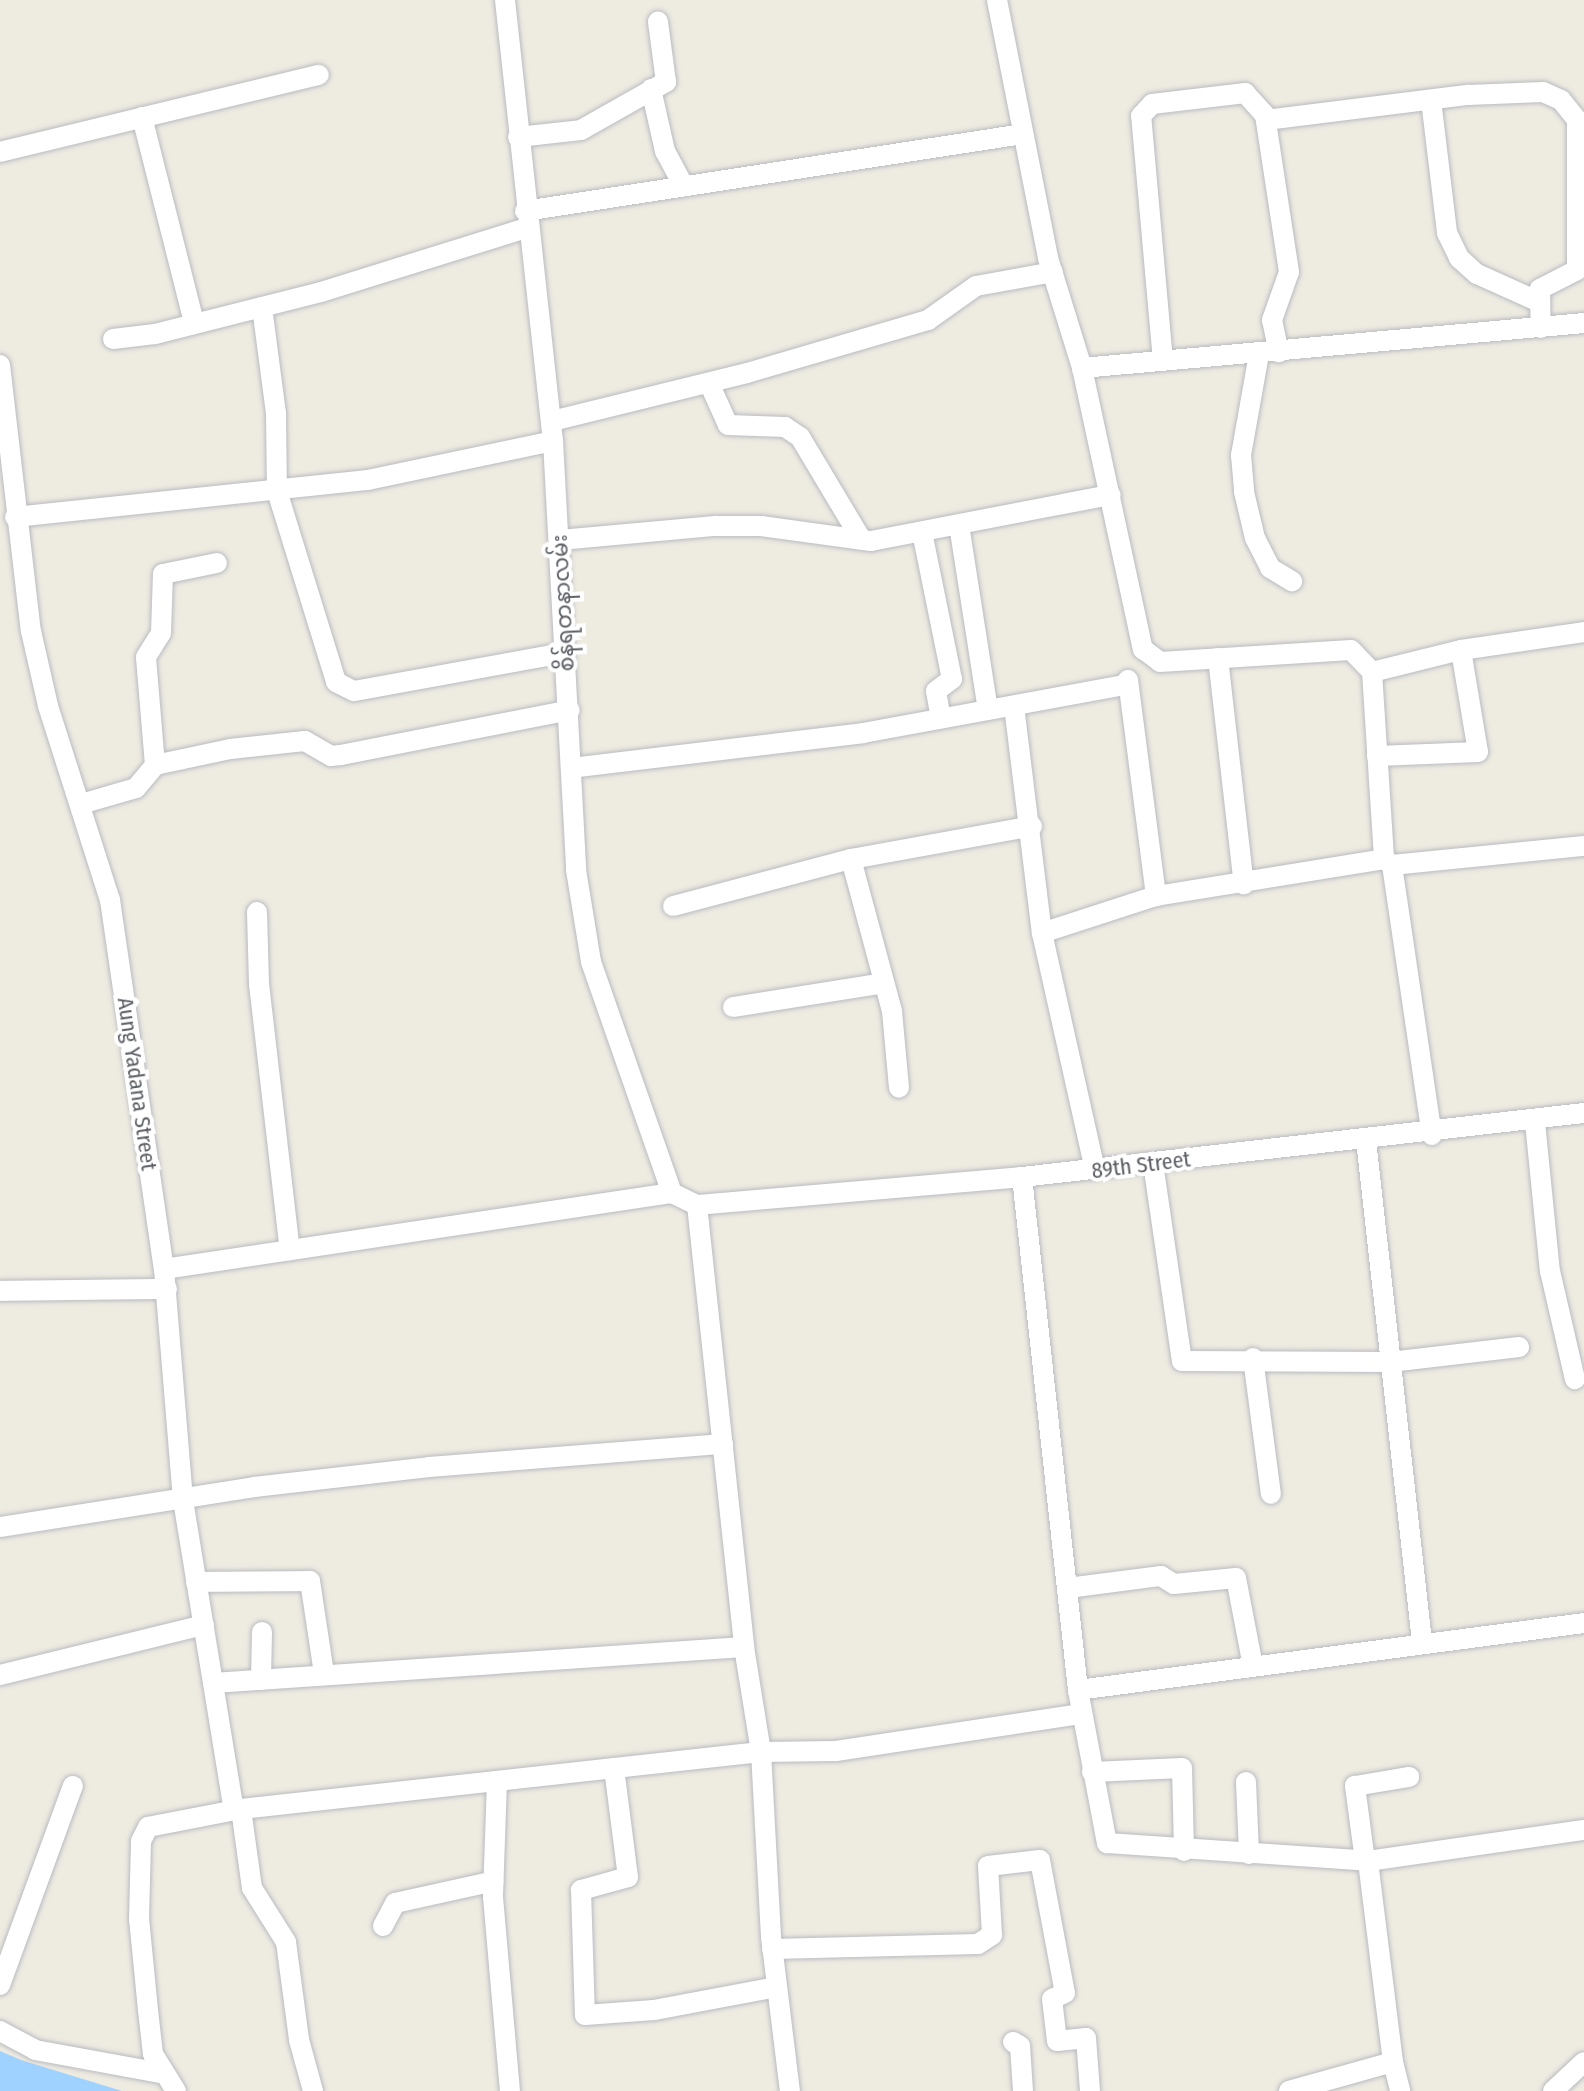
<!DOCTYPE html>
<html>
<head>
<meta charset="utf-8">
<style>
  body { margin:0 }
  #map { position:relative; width:1584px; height:2091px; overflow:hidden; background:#eeebe1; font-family:"Fira Sans Condensed","Noto Sans Myanmar",sans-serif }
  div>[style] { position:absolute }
  .water>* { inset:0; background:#9fd2ff }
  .roads { filter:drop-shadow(0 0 2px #b9bbc1) drop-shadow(0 0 2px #b9bbc1) }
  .minor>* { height:20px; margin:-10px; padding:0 10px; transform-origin:10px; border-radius:10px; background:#fff }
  span { translate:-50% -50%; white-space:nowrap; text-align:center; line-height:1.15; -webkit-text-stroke:8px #fff; paint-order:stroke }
  .street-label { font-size:22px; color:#5a5d63 }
</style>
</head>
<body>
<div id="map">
  <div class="water">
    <i style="clip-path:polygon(0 2051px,21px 2060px,122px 2091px,0 2091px)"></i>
  </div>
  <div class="roads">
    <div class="minor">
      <i style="left:505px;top:0;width:444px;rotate:83.8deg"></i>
      <i style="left:553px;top:441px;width:430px;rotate:86.9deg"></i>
      <i style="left:576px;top:870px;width:93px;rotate:80.7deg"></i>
      <i style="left:591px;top:962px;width:245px;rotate:70.7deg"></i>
      <i style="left:997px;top:0;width:263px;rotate:78.8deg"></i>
      <i style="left:1048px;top:258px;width:115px;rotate:72.8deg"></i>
      <i style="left:1082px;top:368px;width:288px;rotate:77.8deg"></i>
      <i style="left:1143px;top:649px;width:21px;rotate:37deg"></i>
      <i style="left:1160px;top:662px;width:191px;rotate:-3.6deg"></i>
      <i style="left:1351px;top:650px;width:30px;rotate:46deg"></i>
      <i style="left:1372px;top:672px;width:187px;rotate:86.3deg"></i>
      <i style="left:651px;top:89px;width:64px;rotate:77.3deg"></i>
      <i style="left:665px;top:151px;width:40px;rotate:62deg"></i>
      <i style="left:1431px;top:100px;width:134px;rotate:83.1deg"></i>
      <i style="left:1447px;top:233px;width:28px;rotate:64deg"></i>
      <i style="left:1459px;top:258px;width:24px;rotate:42deg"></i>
      <i style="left:1477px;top:274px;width:66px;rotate:24.2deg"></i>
      <i style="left:142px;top:117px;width:212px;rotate:75.8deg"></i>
      <i style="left:1266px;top:120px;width:204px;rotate:-7.1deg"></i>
      <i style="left:1468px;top:95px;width:75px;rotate:-2.3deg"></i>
      <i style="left:1543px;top:92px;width:20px;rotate:24deg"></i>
      <i style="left:1561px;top:100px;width:26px;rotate:51deg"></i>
      <i style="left:1577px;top:120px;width:150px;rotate:90deg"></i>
      <i style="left:1577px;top:270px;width:42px;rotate:152.8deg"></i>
      <i style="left:1540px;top:289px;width:39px;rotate:89deg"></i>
      <i style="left:518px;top:137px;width:63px;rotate:-6.3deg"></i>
      <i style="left:581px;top:130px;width:98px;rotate:-29.5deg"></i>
      <i style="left:666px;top:82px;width:61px;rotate:-97.6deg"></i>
      <i style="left:0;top:152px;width:328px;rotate:-13.6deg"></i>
      <i style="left:525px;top:211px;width:504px;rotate:-8.79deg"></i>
      <i style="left:262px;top:307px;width:107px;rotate:82.5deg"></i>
      <i style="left:276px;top:413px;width:78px;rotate:89.3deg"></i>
      <i style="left:277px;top:491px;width:200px;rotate:72.8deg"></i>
      <i style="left:336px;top:682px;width:20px;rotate:27deg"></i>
      <i style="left:354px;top:691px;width:213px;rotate:-10.3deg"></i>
      <i style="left:113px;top:339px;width:42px;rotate:-6.8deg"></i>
      <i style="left:155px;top:334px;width:171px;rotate:-14.2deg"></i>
      <i style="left:321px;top:292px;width:216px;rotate:-17.3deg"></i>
      <i style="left:1259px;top:354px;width:103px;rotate:100.1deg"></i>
      <i style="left:1241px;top:455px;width:37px;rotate:85deg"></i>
      <i style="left:1244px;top:492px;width:47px;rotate:76.6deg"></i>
      <i style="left:1255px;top:538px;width:34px;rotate:63deg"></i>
      <i style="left:1270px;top:568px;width:26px;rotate:31deg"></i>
      <i style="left:1163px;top:361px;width:246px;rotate:-95.1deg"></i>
      <i style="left:1141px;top:116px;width:16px;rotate:-47deg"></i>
      <i style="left:1152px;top:104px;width:94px;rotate:-6.7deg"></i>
      <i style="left:1245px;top:93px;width:30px;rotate:48deg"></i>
      <i style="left:1265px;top:115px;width:159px;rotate:81.3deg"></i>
      <i style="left:1289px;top:272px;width:51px;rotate:109.5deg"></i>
      <i style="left:1272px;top:320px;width:33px;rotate:78deg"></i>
      <i style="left:0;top:365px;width:268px;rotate:83.4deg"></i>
      <i style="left:31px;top:631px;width:77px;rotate:77.2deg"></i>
      <i style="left:48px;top:706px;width:204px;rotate:72.3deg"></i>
      <i style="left:110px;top:900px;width:373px;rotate:81.7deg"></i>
      <i style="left:164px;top:1269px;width:232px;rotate:85.3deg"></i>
      <i style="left:183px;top:1500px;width:314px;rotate:80.7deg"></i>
      <i style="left:1082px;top:368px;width:504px;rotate:-5.12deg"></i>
      <i style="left:709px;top:383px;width:46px;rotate:65.7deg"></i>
      <i style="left:728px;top:425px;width:57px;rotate:2deg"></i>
      <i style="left:785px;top:427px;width:18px;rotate:34deg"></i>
      <i style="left:800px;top:437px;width:119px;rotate:59.1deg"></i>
      <i style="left:552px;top:421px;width:201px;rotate:-13.8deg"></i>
      <i style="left:747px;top:373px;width:189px;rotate:-16.3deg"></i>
      <i style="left:928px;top:320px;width:59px;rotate:-35.3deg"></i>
      <i style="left:976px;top:286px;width:78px;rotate:-10.3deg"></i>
      <i style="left:15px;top:517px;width:355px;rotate:-6deg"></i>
      <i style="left:368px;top:480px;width:189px;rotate:-11.9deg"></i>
      <i style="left:959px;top:525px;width:187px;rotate:81.1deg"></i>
      <i style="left:922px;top:532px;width:150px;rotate:78.5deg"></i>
      <i style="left:952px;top:679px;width:20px;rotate:143deg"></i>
      <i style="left:936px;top:691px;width:27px;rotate:80deg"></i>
      <i style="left:560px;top:540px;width:156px;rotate:-5.2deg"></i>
      <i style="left:715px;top:526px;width:46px"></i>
      <i style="left:761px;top:526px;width:111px;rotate:7.8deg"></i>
      <i style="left:871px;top:541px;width:244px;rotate:-10.9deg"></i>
      <i style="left:1218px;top:658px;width:228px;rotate:83.5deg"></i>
      <i style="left:1372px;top:672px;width:92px;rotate:-13.9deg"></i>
      <i style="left:1461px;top:650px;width:124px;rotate:-8.3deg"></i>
      <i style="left:1014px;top:706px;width:229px;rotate:83deg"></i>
      <i style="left:1042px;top:933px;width:243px;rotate:77.4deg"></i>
      <i style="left:1377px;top:756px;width:101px;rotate:-2.3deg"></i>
      <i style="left:1478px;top:752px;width:103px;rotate:-99.5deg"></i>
      <i style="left:155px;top:765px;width:108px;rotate:-94.8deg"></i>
      <i style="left:146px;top:657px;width:28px;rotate:-58deg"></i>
      <i style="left:161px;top:633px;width:59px;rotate:-88.1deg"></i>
      <i style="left:163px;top:574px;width:55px;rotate:-11.5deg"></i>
      <i style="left:571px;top:768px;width:294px;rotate:-6.8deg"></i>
      <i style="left:863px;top:733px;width:265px;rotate:-10.4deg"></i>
      <i style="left:1124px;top:685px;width:6px;rotate:-51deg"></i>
      <i style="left:1128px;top:680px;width:218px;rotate:82.6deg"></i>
      <i style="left:81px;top:804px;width:57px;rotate:-16.2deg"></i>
      <i style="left:136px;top:788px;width:30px;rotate:-50deg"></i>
      <i style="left:155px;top:765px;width:77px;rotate:-12deg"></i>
      <i style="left:230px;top:749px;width:75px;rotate:-6.1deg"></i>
      <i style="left:305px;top:741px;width:30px;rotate:30deg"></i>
      <i style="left:331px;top:756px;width:10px;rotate:-6deg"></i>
      <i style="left:341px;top:755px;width:233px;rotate:-11.1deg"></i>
      <i style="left:851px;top:859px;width:157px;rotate:74.9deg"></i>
      <i style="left:892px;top:1011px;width:77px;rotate:84.8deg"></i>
      <i style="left:1392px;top:865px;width:273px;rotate:81.6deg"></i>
      <i style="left:673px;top:906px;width:184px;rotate:-14.8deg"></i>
      <i style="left:851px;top:859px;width:184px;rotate:-10.3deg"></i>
      <i style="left:257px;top:912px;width:72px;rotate:88.4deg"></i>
      <i style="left:259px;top:984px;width:268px;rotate:83.4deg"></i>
      <i style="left:1042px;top:933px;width:120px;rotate:-18deg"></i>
      <i style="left:1156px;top:896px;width:231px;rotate:-9.2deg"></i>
      <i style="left:1384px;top:859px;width:10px;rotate:37deg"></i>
      <i style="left:1392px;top:865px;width:193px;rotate:-5.7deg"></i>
      <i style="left:733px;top:1007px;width:153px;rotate:-9deg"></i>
      <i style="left:1535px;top:1122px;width:150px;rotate:84.3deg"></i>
      <i style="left:1550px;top:1271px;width:111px;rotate:77deg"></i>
      <i style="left:1366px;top:1140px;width:505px;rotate:83.63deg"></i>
      <i style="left:1153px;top:1163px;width:200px;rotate:81.7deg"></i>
      <i style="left:1182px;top:1361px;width:208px;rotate:0.3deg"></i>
      <i style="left:1390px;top:1362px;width:130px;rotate:-6.6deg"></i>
      <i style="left:1022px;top:1177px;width:516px;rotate:83.77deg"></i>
      <i style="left:1078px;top:1690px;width:156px;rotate:79.3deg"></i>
      <i style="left:1107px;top:1843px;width:262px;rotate:3.9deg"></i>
      <i style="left:1368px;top:1861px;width:218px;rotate:-8.2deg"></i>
      <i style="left:697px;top:1205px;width:444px;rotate:83.9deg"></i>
      <i style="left:744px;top:1647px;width:106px;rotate:80.8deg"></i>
      <i style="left:761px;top:1752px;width:185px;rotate:86.9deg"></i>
      <i style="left:771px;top:1937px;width:155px;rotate:83deg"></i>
      <i style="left:164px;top:1269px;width:514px;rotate:-8.51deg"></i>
      <i style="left:672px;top:1193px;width:28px;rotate:26deg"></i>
      <i style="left:697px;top:1205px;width:326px;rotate:-4.9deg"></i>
      <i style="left:1022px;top:1177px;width:566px;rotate:-6.5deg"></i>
      <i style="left:0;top:1291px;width:167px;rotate:-0.7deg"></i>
      <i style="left:1253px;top:1358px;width:137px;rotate:82.5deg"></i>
      <i style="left:0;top:1527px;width:257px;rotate:-8.9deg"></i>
      <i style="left:254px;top:1487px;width:176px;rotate:-6.5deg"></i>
      <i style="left:429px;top:1467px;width:295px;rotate:-4.5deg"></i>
      <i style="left:196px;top:1582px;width:114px;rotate:-0.5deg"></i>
      <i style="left:310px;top:1581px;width:94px;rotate:81.4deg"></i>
      <i style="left:1068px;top:1588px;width:94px;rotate:-7.4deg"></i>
      <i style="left:1161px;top:1576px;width:15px;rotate:32deg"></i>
      <i style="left:1174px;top:1584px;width:62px;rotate:-5.5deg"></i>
      <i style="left:1236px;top:1578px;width:90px;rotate:79.1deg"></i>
      <i style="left:0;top:1675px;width:210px;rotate:-13.8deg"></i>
      <i style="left:261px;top:1680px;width:48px;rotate:-88.8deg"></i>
      <i style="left:213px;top:1683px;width:532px;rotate:-3.88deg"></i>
      <i style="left:1078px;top:1690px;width:510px;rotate:-7.54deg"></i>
      <i style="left:614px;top:1768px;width:110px;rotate:82.7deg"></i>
      <i style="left:628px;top:1877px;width:49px;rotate:164.5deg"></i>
      <i style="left:581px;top:1890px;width:125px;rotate:88.2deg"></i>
      <i style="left:585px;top:2015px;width:69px;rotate:-4.1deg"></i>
      <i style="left:654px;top:2010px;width:125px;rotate:-10.6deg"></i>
      <i style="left:1092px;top:1772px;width:90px;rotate:-2.5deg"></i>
      <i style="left:1182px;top:1768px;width:83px;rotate:88.6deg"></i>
      <i style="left:497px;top:1781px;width:116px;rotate:92deg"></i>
      <i style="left:493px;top:1897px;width:195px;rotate:85deg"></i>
      <i style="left:1246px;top:1782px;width:72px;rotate:87.6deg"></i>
      <i style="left:241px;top:1809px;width:80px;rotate:82.1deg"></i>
      <i style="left:252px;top:1888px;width:64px;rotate:57.8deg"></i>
      <i style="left:286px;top:1942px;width:99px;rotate:82.4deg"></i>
      <i style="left:299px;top:2040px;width:53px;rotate:74.6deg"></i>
      <i style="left:1365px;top:1861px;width:76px;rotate:-97.6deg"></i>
      <i style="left:1355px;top:1786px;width:55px;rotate:-9.5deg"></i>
      <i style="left:383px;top:1926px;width:26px;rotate:-62deg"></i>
      <i style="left:395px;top:1903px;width:101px;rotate:-12.5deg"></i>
      <i style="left:772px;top:1949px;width:206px;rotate:-1.4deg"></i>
      <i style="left:978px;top:1944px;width:17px;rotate:-33deg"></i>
      <i style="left:992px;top:1935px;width:69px;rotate:-93.3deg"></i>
      <i style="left:988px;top:1866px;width:52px;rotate:-6.6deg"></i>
      <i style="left:1040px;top:1860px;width:135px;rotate:79.4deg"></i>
      <i style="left:1065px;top:1993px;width:14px;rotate:155deg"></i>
      <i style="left:1052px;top:1999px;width:42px;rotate:83.2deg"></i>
      <i style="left:1057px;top:2041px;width:29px;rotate:-6deg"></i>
      <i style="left:1086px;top:2038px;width:53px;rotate:85.7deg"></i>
      <i style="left:0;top:1985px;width:212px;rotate:-69.9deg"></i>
      <i style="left:0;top:2031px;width:40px;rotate:28deg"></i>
      <i style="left:35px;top:2050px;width:127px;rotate:10.4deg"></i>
      <i style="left:1013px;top:2042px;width:8px;rotate:30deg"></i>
      <i style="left:1020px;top:2046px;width:45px;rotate:86.2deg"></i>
      <i style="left:1393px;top:2062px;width:30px;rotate:76deg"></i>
      <i style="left:176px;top:2091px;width:44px;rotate:-121.9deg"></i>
      <i style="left:153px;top:2054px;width:44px;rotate:-96.5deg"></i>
      <i style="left:148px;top:2010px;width:91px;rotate:-95.6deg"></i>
      <i style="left:139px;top:1919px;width:78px;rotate:-88.5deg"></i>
      <i style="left:141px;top:1841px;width:16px;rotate:-63deg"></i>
      <i style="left:148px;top:1827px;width:95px;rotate:-11deg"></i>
      <i style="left:241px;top:1809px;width:523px;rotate:-6.26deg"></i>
      <i style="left:761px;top:1752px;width:75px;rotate:-0.8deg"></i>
      <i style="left:836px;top:1751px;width:248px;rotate:-8.6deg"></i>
      <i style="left:1289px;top:2091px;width:108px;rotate:-15.6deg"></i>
      <i style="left:1393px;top:2062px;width:203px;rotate:-97.1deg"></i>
      <i style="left:1553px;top:2091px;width:42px;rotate:-43.1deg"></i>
    </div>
  </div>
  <div class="street-label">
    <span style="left:563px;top:603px;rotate:-93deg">စိန်ရတနာလမ်း</span>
    <span style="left:137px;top:1084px;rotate:82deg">Aung Yadana Street</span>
    <span style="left:1141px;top:1165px;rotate:-7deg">89th Street</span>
  </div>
</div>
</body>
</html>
